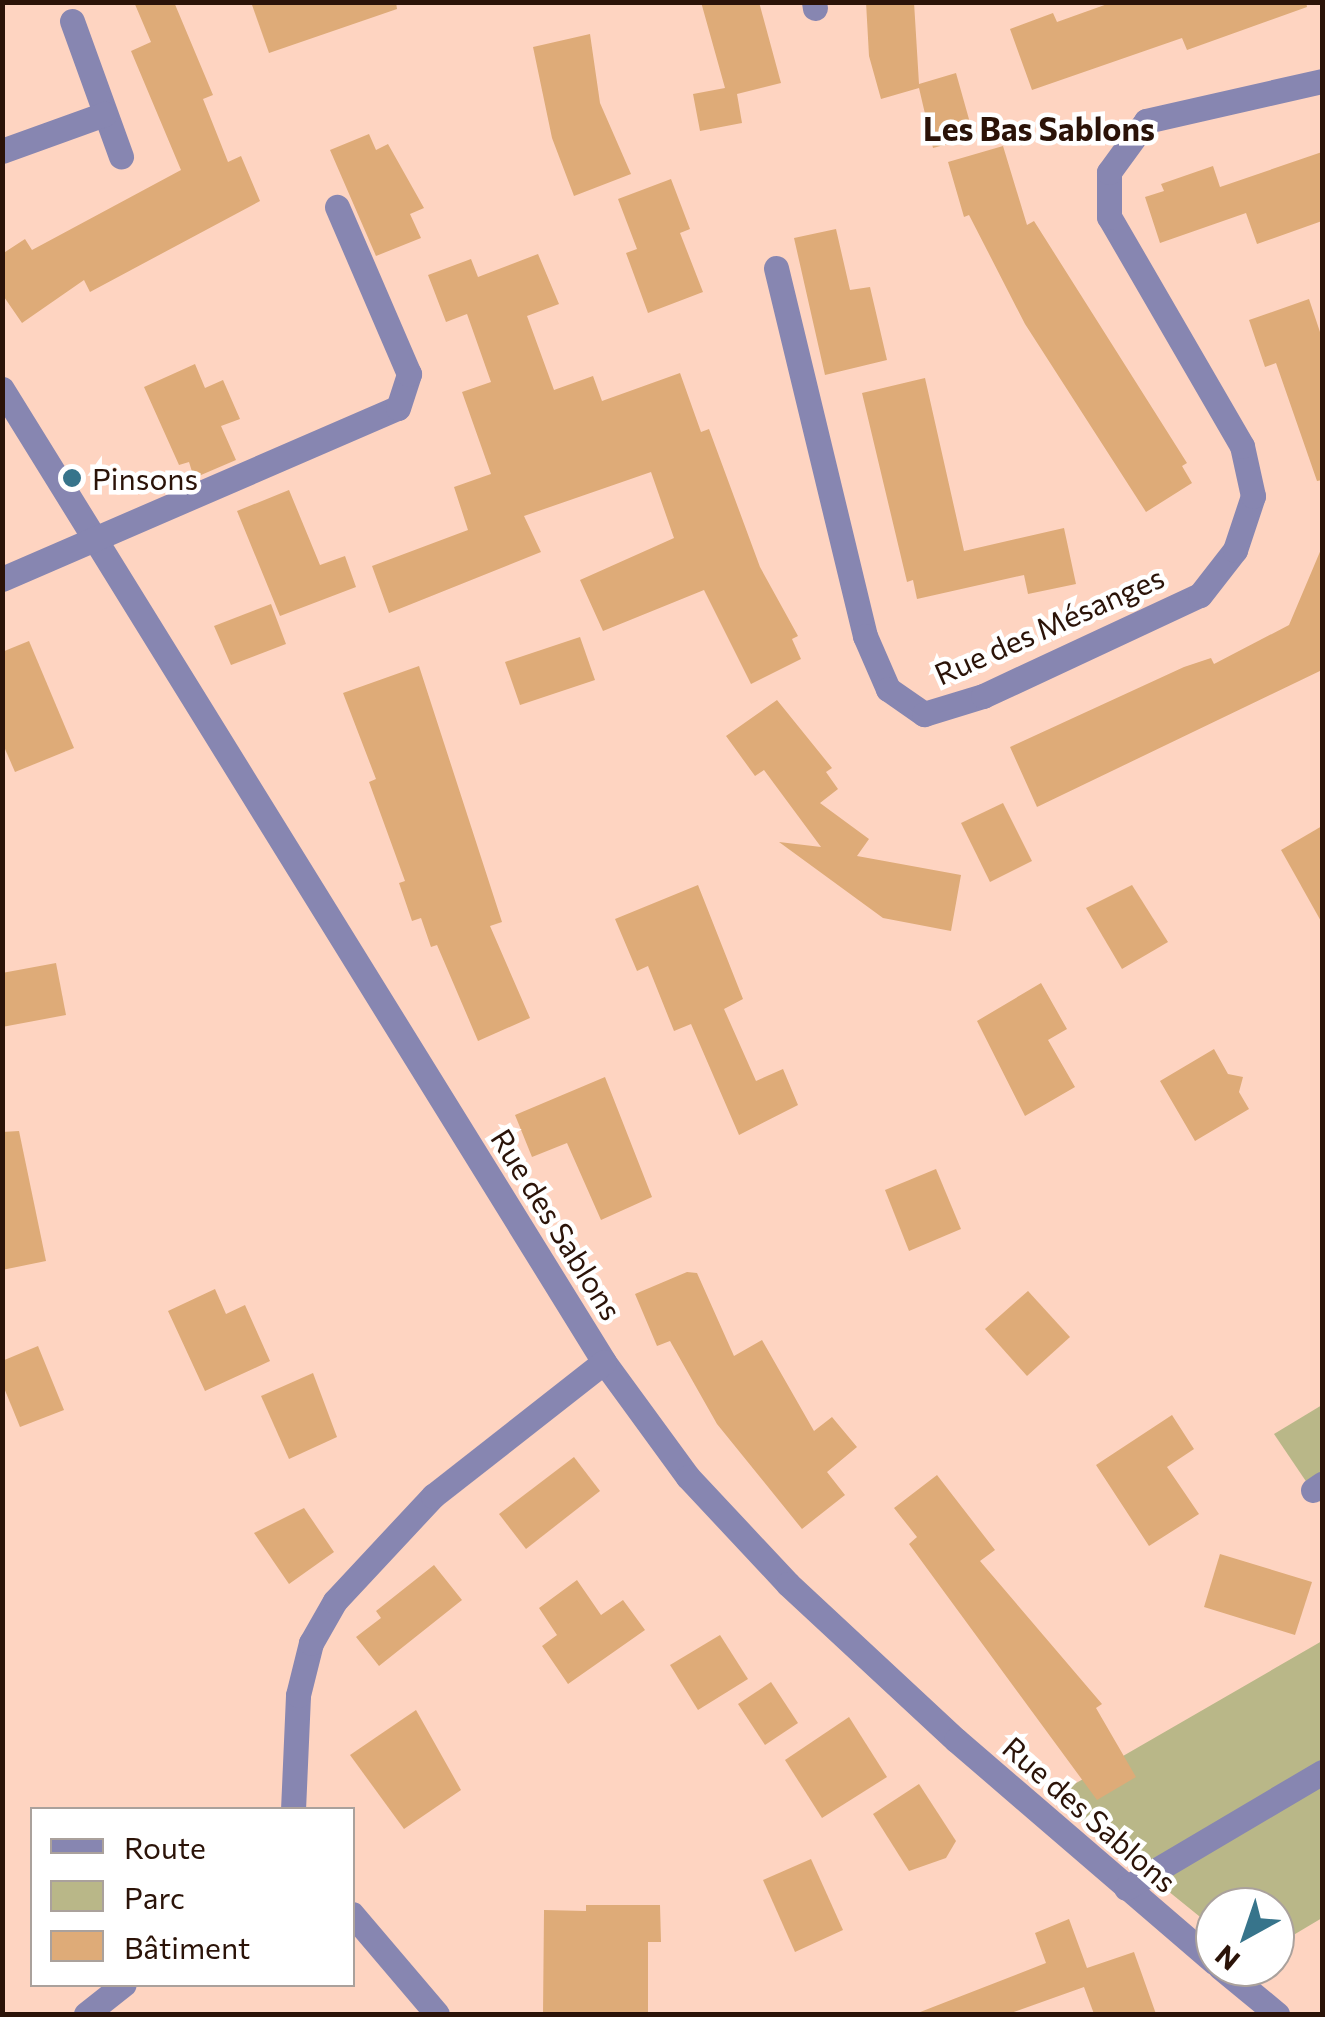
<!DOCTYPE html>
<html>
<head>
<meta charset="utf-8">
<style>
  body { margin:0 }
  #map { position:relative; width:1325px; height:2017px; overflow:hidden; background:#fed4c1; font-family:Commissioner,sans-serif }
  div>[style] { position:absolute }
  .green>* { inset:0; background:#b9b788 }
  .building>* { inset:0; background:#deab78 }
  .minor>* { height:25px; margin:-12.5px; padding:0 12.5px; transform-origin:12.5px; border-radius:12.5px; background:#8786b1 }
  .dots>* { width:28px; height:28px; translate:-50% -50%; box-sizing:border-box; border:5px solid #fff; border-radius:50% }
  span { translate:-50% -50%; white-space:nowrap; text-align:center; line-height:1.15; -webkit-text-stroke:9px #fff; paint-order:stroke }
  .poi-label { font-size:30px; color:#2b1308 }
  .left { translate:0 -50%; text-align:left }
  .street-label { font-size:30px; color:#2b1308 }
  .neighbourhood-label { font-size:32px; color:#2b1308; font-weight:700 }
  .frame { position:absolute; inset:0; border:5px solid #2b1308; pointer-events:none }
  .legend { position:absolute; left:30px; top:1807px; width:325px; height:180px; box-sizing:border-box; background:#fff; border:2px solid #aaa19c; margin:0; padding:12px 18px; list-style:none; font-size:30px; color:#2b1308 }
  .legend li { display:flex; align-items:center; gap:20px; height:50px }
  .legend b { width:50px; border:2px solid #aaa19c }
  .north { position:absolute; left:1195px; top:1887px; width:100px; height:100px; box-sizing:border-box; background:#fff; border:2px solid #aaa19c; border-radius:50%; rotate:220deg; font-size:28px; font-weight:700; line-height:40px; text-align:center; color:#2b1308 }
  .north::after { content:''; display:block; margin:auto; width:35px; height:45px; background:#37748b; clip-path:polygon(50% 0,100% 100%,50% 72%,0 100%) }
</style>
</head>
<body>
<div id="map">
  <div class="green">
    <i style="clip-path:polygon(1322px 1405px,1322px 1505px,1274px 1434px)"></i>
    <i style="clip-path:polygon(1322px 1641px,1322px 1918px,1275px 1946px,1275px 1907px,1215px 1907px,1215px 1929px,1052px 1797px)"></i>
  </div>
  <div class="building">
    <i style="clip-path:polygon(134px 2px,174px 2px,213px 95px,203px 99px,228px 162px,241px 156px,260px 201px,90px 292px,84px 280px,22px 323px,2px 294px,2px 254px,25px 239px,32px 250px,181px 170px,131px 51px,151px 42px)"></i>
    <i style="clip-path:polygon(251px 2px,396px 2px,397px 9px,269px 53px)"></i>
    <i style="clip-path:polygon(701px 2px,759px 2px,781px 83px,737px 94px,742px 123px,700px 131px,693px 94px,725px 88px)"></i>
    <i style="clip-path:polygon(866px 2px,914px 2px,919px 84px,956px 73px,974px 137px,933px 148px,919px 88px,881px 99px,869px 56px)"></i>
    <i style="clip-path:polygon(1113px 2px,1306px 2px,1307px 7px,1187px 50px,1182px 38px,1032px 90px,1010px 29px,1053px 13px,1057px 22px)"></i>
    <i style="clip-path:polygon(590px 34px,600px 103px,631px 174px,574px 196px,552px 138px,533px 47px)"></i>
    <i style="clip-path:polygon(369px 134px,376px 150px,388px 144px,424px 208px,410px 214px,421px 238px,376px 256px,330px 150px)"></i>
    <i style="clip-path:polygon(1003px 146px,1027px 225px,1034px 221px,1187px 463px,1182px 466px,1192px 483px,1146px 512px,1025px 324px,969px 215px,964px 217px,948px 162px)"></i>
    <i style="clip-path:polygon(1322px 152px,1322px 221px,1257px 244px,1246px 213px,1160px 243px,1145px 197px,1164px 191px,1161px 184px,1213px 166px,1220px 187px)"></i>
    <i style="clip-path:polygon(671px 179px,690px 229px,680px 233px,703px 292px,648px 313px,626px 253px,637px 249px,618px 199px)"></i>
    <i style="clip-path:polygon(836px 229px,850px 290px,870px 287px,887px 360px,825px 375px,794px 238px)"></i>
    <i style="clip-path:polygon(538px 254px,559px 304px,527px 316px,554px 390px,593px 376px,602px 401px,680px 373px,701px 432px,709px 429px,760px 567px,798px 636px,792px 639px,801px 659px,751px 684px,704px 590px,603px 631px,580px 580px,674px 538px,651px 472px,524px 516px,541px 552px,389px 613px,372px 566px,468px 530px,454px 487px,491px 474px,462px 392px,491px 382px,467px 314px,446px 322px,428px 275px,471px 259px,478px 277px)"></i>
    <i style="clip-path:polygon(1309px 299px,1322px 338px,1322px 480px,1317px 481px,1276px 363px,1265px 367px,1249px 320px)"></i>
    <i style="clip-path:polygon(195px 364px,205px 388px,223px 380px,240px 419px,221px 426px,236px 460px,194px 478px,189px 462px,179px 465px,144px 387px)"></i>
    <i style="clip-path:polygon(925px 378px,964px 551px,1064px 528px,1076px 584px,1028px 594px,1024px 575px,917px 599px,913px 580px,907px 582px,862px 393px)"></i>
    <i style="clip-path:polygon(289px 490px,320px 565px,345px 556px,356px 587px,280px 616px,237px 511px)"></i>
    <i style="clip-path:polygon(1322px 547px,1322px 670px,1037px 807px,1010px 747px,1184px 667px,1211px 658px,1214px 664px,1289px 625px)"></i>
    <i style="clip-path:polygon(271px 604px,286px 644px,231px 665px,214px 626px)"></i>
    <i style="clip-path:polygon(580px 637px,595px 680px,520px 705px,505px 662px)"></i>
    <i style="clip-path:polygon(29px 641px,74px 748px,15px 772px,2px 742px,2px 652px)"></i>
    <i style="clip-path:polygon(419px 666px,502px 922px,490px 926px,530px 1018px,478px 1041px,437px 945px,431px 947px,421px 918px,412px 921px,399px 883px,405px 881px,369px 782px,376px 779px,343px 693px)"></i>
    <i style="clip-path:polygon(777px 700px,832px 768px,826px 772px,838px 789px,820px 803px,869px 839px,857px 856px,961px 875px,951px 931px,883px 918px,779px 842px,821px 847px,764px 770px,755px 776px,726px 736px)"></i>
    <i style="clip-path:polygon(1003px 803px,1032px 861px,990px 882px,961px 823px)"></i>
    <i style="clip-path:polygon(1322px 826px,1322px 923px,1281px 850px)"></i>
    <i style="clip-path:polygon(698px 885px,743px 999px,724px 1009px,756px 1081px,783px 1069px,798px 1105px,739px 1135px,691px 1024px,674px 1031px,648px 966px,637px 971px,615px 919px)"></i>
    <i style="clip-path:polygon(1132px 885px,1168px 942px,1122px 969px,1086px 908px)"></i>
    <i style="clip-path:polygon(56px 963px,66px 1015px,2px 1027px,2px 973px)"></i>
    <i style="clip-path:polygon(1041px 983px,1067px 1029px,1048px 1040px,1075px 1087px,1025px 1116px,977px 1021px)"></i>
    <i style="clip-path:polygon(1214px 1049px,1228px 1074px,1243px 1077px,1239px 1092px,1249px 1109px,1195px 1141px,1160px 1081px)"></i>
    <i style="clip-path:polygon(605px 1077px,652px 1197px,601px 1220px,567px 1143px,532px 1157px,515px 1115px)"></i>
    <i style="clip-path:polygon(19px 1131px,46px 1261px,2px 1270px,2px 1132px)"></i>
    <i style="clip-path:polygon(936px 1169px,961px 1229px,909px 1251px,885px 1190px)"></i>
    <i style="clip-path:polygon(687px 1272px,697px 1273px,734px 1356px,762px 1340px,814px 1431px,832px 1417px,857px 1447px,827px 1472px,845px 1495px,802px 1529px,717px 1424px,670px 1341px,657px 1346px,635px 1294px)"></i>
    <i style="clip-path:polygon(215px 1289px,226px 1314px,245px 1305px,270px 1361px,205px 1391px,168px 1311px)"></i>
    <i style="clip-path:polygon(1028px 1291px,1070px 1337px,1027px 1376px,985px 1329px)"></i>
    <i style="clip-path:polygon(38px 1346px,64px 1410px,20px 1427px,2px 1383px,2px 1361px)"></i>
    <i style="clip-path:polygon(313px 1373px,337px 1437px,289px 1459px,261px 1396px)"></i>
    <i style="clip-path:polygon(1172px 1415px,1194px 1449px,1167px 1467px,1199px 1514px,1149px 1546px,1096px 1465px)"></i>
    <i style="clip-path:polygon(574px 1457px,600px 1491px,526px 1549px,499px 1514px)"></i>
    <i style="clip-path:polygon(937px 1475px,995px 1550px,980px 1561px,1102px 1704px,1096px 1708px,1136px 1777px,1097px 1800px,909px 1544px,917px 1537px,894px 1508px)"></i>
    <i style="clip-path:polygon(304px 1508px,334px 1552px,289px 1584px,254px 1533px)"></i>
    <i style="clip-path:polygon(1220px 1554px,1312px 1582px,1295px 1635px,1204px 1607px)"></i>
    <i style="clip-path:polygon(434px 1565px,462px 1600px,379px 1666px,356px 1637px,381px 1618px,376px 1611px)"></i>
    <i style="clip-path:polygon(577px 1580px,601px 1615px,623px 1600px,645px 1630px,568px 1684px,542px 1646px,557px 1635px,539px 1608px)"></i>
    <i style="clip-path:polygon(720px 1635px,748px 1679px,698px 1710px,670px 1665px)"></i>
    <i style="clip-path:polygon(771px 1682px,798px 1723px,765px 1745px,738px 1704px)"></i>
    <i style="clip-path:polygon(416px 1710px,461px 1790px,404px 1829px,350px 1755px)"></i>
    <i style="clip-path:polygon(849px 1717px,887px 1777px,822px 1818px,785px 1760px)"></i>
    <i style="clip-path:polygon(919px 1784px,956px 1841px,946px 1858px,909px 1871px,873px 1814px)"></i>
    <i style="clip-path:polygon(811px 1859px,843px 1930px,795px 1952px,763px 1880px)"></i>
    <i style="clip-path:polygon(586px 1905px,660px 1905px,661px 1942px,648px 1942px,648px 2013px,543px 2014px,544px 1910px,586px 1911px)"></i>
    <i style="clip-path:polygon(1069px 1919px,1087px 1968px,1134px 1952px,1156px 2014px,1094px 2014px,1084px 1987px,1008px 2014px,915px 2014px,1046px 1963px,1035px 1933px)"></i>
  </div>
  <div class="minor">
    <i style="left:814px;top:2px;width:6px;rotate:81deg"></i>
    <i style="left:72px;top:21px;width:144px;rotate:70.1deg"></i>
    <i style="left:2px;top:151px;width:109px;rotate:-19.9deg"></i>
    <i style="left:776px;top:268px;width:379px;rotate:76.4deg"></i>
    <i style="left:865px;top:636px;width:58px;rotate:66.5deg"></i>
    <i style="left:888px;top:689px;width:44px;rotate:34.8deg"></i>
    <i style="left:924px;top:714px;width:62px;rotate:-17deg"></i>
    <i style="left:983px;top:696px;width:239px;rotate:-25deg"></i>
    <i style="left:1200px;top:595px;width:57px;rotate:-52.1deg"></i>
    <i style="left:1235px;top:550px;width:57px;rotate:-71.6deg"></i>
    <i style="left:1253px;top:496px;width:51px;rotate:-102.4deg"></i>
    <i style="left:1242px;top:446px;width:265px;rotate:-120.1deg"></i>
    <i style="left:1109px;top:217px;width:45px;rotate:-90deg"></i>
    <i style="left:1109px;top:172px;width:63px;rotate:-54deg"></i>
    <i style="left:1146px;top:121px;width:180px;rotate:-12.8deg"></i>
    <i style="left:2px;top:389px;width:1144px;rotate:58.25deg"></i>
    <i style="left:604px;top:1362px;width:142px;rotate:53.9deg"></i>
    <i style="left:688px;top:1477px;width:146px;rotate:46.9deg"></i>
    <i style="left:788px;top:1584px;width:229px;rotate:42.9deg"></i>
    <i style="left:956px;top:1740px;width:342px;rotate:40.7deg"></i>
    <i style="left:2px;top:579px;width:431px;rotate:-23.4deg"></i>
    <i style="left:398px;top:408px;width:36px;rotate:-72deg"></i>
    <i style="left:409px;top:374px;width:182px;rotate:-113.3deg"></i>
    <i style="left:1313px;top:1490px;width:11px;rotate:-34deg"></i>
    <i style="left:293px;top:1810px;width:115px;rotate:-87.5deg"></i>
    <i style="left:298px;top:1695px;width:54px;rotate:-76deg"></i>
    <i style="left:311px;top:1643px;width:48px;rotate:-60.3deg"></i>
    <i style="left:335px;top:1601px;width:144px;rotate:-47deg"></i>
    <i style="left:433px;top:1496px;width:217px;rotate:-38.1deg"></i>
    <i style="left:1126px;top:1888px;width:228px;rotate:-30.6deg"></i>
    <i style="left:352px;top:1914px;width:131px;rotate:49.6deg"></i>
    <i style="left:1220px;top:1967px;width:74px;rotate:39.5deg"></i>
    <i style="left:86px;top:2014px;width:48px;rotate:-38.3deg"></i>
  </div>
  <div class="dots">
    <i style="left:72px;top:478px;background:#37748b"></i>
  </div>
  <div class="poi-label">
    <span class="left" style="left:92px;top:478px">Pinsons</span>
  </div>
  <div class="street-label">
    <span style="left:1049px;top:625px;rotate:-24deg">Rue des Mésanges</span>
    <span style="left:557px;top:1224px;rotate:58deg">Rue des Sablons</span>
    <span style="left:1090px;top:1814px;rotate:41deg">Rue des Sablons</span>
  </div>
  <div class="neighbourhood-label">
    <span style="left:1039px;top:128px">Les Bas Sablons</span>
  </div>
  <div class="frame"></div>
  <ul class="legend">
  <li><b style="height:12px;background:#8786b1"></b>Route</li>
  <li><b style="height:28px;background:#b9b788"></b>Parc</li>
  <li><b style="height:28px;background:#deab78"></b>Bâtiment</li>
  </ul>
  <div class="north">N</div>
</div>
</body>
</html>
